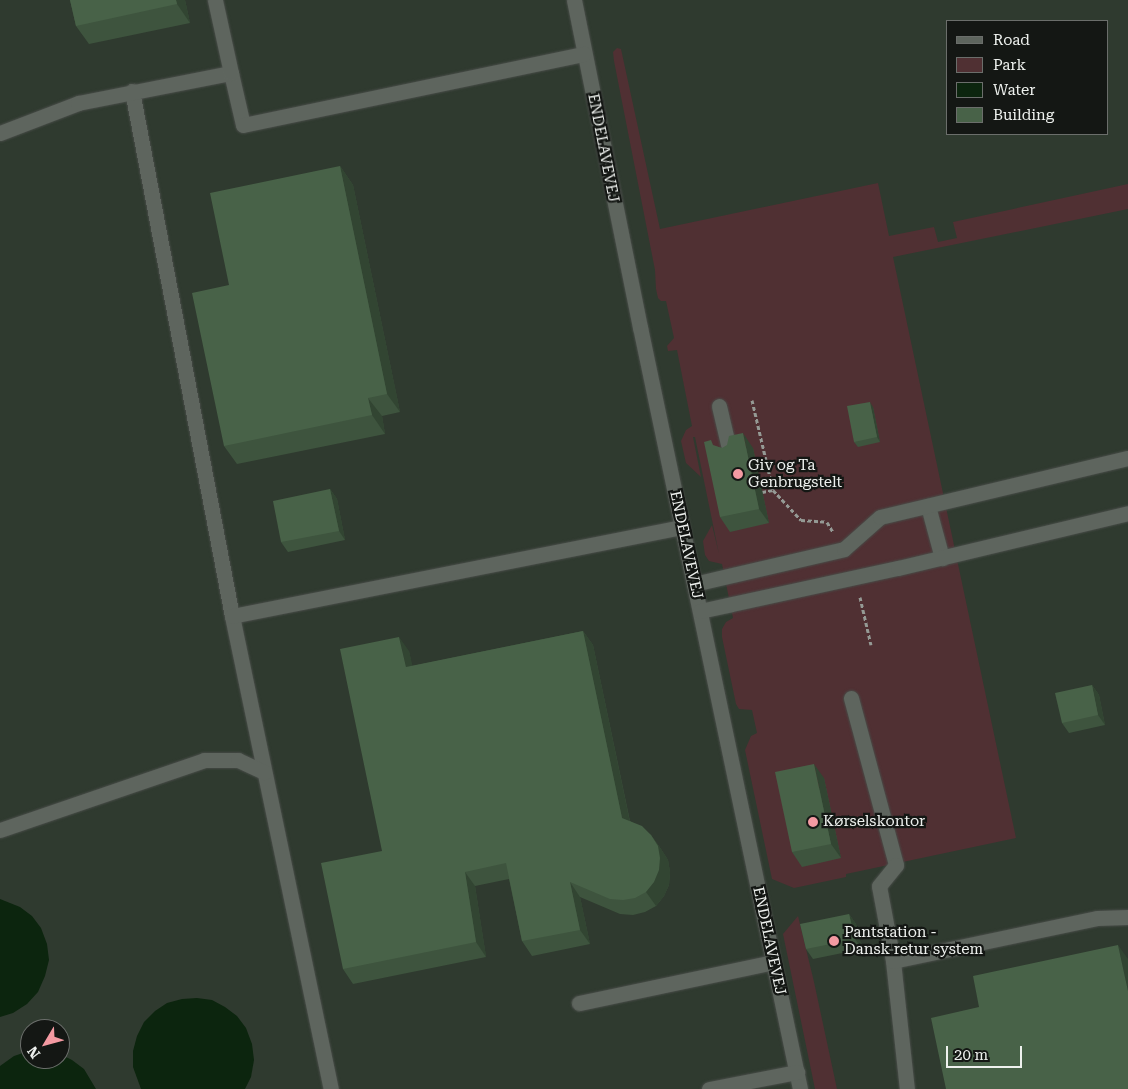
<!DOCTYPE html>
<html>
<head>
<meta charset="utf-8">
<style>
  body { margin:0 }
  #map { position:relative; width:1128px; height:1089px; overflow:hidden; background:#2a302a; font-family:"Roboto Serif",serif }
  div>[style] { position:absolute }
  .built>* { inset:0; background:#2f3a2f }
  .green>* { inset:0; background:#503033 }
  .water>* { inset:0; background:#0c250e }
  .path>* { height:3px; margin-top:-1.5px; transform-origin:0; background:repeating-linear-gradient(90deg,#959a95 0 4px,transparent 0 6.5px) }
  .roads { filter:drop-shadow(0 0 1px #484c48) drop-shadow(0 0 1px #484c48) }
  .minor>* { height:15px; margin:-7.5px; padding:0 7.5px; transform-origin:7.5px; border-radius:7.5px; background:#5e655e }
  .wall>* { inset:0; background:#3e543e }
  .shaded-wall>* { inset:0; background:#324532 }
  .building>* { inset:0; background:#486248 }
  .dots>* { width:14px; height:14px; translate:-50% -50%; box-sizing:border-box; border:2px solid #141714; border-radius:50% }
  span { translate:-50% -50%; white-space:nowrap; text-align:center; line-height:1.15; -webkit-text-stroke:4.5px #141714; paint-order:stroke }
  .street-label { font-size:15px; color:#eef1ee }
  .poi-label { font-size:15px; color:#eef1ee }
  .left { translate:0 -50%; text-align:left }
  .legend { position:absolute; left:946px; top:20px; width:162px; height:115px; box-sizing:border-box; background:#141714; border:1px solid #6b6e6b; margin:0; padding:6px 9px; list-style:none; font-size:15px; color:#eef1ee }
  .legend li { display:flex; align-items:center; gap:10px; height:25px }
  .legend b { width:25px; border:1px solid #6b6e6b }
  .north { position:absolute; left:20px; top:1019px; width:50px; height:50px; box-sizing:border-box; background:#141714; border:1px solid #6b6e6b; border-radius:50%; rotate:233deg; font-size:14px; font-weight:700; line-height:20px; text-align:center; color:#eef1ee }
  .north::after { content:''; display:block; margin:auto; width:18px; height:22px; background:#f49aa2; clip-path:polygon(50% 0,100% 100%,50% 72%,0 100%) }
  .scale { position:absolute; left:946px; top:1046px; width:76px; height:22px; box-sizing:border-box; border:2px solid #eef1ee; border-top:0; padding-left:6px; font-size:15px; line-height:18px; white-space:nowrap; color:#eef1ee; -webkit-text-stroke:4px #141714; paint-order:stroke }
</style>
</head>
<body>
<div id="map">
  <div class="built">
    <i style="clip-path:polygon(evenodd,0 0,1128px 0,1128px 1089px,0 1089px,0 0,947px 21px,1107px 21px,1107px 134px,947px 134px,947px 21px,0 0,30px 1029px,60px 1029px,60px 1059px,30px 1059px,30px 1029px)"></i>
  </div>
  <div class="green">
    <i style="clip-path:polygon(617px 48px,621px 49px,660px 229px,878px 183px,889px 236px,934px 227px,938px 242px,957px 238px,953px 222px,1128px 184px,1128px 209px,893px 257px,1016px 838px,846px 874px,846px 877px,794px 888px,772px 879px,745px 750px,751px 736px,757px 733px,752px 710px,739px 709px,736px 704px,722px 637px,722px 629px,726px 622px,733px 618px,722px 564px,709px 561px,705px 555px,703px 541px,712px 525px,719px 554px,695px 437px,693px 437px,701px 477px,686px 463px,681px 441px,686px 430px,692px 426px,677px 350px,668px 351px,667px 346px,674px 338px,666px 301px,661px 301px,658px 298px,656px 289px,655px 270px,614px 61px,613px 52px)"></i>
    <i style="clip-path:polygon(798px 916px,814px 982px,837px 1089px,815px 1089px,783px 934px)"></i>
  </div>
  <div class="water">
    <i style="clip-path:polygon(0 899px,20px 907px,32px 916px,41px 928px,47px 944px,49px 960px,45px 976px,38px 992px,27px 1004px,13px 1013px,0 1017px)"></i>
    <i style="clip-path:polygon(197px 998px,212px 1000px,225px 1007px,237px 1016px,246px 1028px,252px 1044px,254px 1060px,251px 1077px,245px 1089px,141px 1089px,133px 1067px,133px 1051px,137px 1036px,144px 1022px,155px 1011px,167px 1003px,182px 999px)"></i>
    <i style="clip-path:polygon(29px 1051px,30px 1059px,60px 1059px,60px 1054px,72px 1060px,84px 1069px,96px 1089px,0 1089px,0 1066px,14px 1056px)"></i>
  </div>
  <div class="path">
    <i style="left:752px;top:400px;width:92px;rotate:76.9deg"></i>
    <i style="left:762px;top:492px;width:11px;rotate:-10deg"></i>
    <i style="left:773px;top:490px;width:41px;rotate:47deg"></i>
    <i style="left:801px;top:520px;width:26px;rotate:4deg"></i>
    <i style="left:827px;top:522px;width:12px;rotate:59deg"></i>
    <i style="left:860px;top:597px;width:49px;rotate:77.1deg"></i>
  </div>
  <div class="roads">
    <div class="minor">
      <i style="left:574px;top:0;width:334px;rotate:78.6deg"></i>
      <i style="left:640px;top:327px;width:779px;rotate:78.14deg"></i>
      <i style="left:231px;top:73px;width:53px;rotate:77deg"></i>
      <i style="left:243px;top:125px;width:348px;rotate:-11.8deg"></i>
      <i style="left:132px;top:91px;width:534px;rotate:79.22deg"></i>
      <i style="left:232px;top:616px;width:483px;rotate:78.2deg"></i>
      <i style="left:0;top:133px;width:84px;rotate:-21deg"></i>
      <i style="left:78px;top:103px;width:156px;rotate:-11.1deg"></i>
      <i style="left:231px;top:73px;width:75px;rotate:-102.4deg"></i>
      <i style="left:719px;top:406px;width:48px;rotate:76.8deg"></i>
      <i style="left:928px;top:506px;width:54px;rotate:74.9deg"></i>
      <i style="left:694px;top:584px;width:154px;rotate:-13.1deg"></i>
      <i style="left:844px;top:549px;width:48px;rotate:-41.6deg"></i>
      <i style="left:880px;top:517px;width:255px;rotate:-13.4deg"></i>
      <i style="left:700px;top:611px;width:203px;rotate:-12.3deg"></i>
      <i style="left:898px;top:568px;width:236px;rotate:-13.4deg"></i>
      <i style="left:232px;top:616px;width:459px;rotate:-11.2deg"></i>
      <i style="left:851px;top:698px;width:173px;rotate:74.9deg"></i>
      <i style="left:896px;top:865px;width:27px;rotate:129deg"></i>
      <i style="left:879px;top:886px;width:76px;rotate:79.4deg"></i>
      <i style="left:893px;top:961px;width:129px;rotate:83.8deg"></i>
      <i style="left:0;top:830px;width:216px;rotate:-18.9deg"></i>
      <i style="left:204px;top:760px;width:34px"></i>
      <i style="left:238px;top:760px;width:29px;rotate:25deg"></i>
      <i style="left:893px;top:961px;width:208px;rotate:-11.9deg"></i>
      <i style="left:1097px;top:918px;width:31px;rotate:-2deg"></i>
      <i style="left:579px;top:1003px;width:198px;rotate:-11.9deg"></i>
      <i style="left:709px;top:1089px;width:90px;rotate:-10.9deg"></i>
    </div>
  </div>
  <div class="wall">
    <i style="clip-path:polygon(70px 0,185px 0,190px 23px,89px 44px,76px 26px)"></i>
    <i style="clip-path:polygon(340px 166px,353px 185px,400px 412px,382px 416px,385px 434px,237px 464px,224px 446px)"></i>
    <i style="clip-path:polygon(873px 407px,880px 442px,858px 447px,854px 442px)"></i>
    <i style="clip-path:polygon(714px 446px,722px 448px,753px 448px,769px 523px,730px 532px,720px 517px)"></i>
    <i style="clip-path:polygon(330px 489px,337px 499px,345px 540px,288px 552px,281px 542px)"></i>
    <i style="clip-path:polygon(583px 631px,593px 645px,630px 821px,651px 835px,661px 849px,668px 860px,670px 872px,669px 885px,664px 896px,656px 906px,645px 912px,633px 915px,620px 914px,580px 897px,590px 944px,532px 956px,522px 941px,509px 879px,475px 886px,486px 957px,353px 984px,343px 969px,382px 851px,409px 651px,412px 666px)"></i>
    <i style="clip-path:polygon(1092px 685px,1099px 695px,1105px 725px,1069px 733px,1062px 723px)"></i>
    <i style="clip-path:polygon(824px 778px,841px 858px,802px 867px,792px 852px)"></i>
    <i style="clip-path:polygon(849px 914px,856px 924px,862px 949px,813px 959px,806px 949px)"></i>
  </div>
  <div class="shaded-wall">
    <i style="clip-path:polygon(176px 0,185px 0,190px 23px,177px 4px)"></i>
    <i style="clip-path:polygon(340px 166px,353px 185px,400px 412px,387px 394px)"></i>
    <i style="clip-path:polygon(368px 398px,382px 416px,385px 434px,372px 415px)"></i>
    <i style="clip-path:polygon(870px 402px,873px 407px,880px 442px,877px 437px)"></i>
    <i style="clip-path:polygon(743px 433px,753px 448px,769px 523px,759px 509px)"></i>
    <i style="clip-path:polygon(330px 489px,337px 499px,345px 540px,339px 531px)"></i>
    <i style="clip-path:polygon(583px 631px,593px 645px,632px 832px,622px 818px)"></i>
    <i style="clip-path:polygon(399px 637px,409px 651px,416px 681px,406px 667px)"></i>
    <i style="clip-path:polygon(1092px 685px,1099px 695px,1105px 725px,1098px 715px)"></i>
    <i style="clip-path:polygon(814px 764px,824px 778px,841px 858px,831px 844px)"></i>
    <i style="clip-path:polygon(651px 835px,661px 849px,668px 860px,670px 872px,669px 885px,664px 896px,656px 906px,646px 892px)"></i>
    <i style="clip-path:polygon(465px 872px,475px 886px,486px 957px,476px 942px)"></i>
    <i style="clip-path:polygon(570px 882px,580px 897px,590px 944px,580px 930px)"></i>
    <i style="clip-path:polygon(849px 914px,856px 924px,862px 949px,855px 939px)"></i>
    <i style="clip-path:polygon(1118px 945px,1128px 959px,1128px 991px)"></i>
  </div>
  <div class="building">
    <i style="clip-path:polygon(70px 0,176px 0,177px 4px,76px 26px)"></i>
    <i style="clip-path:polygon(340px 166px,387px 394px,368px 398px,372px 415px,224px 446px,192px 293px,229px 285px,210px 193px)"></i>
    <i style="clip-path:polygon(870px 402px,877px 437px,854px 442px,847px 406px)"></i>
    <i style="clip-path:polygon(743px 433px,759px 509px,720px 517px,704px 442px,711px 440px,713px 445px,722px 448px,727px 445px,729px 436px)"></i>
    <i style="clip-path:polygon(330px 489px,339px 531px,281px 542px,273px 501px)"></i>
    <i style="clip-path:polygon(583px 631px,622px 818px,642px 826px,651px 835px,658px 846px,660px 858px,659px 870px,654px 882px,646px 892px,635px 898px,623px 900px,610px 899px,570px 882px,580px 930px,522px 941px,506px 863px,465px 872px,476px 942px,343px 969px,321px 863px,382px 851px,340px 649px,399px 637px,406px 667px)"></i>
    <i style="clip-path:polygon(1092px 685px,1098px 715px,1062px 723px,1055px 693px)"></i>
    <i style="clip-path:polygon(814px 764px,831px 844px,792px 852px,775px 772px)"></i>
    <i style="clip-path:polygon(849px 914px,855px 939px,806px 949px,800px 924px)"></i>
    <i style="clip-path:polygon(1118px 945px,1128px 991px,1128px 1089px,946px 1089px,931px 1018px,979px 1007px,973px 976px)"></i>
  </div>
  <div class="dots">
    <i style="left:738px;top:474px;background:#f49aa2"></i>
    <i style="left:813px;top:822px;background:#f49aa2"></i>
    <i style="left:834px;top:941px;background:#f49aa2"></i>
  </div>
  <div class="street-label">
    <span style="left:603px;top:148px;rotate:79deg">ENDELAVEVEJ</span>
    <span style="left:686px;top:545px;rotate:78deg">ENDELAVEVEJ</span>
    <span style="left:769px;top:941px;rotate:78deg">ENDELAVEVEJ</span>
  </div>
  <div class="poi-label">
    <span class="left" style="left:748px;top:474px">Giv og Ta<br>Genbrugstelt</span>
    <span class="left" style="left:823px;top:822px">Kørselskontor</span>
    <span class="left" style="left:844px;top:941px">Pantstation -<br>Dansk retur system</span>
  </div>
  <ul class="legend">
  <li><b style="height:6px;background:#5e655e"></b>Road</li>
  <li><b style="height:14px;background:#503033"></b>Park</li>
  <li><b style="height:14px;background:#0c250e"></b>Water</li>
  <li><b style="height:14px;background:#486248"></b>Building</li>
  </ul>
  <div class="north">N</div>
  <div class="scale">20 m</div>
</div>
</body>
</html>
